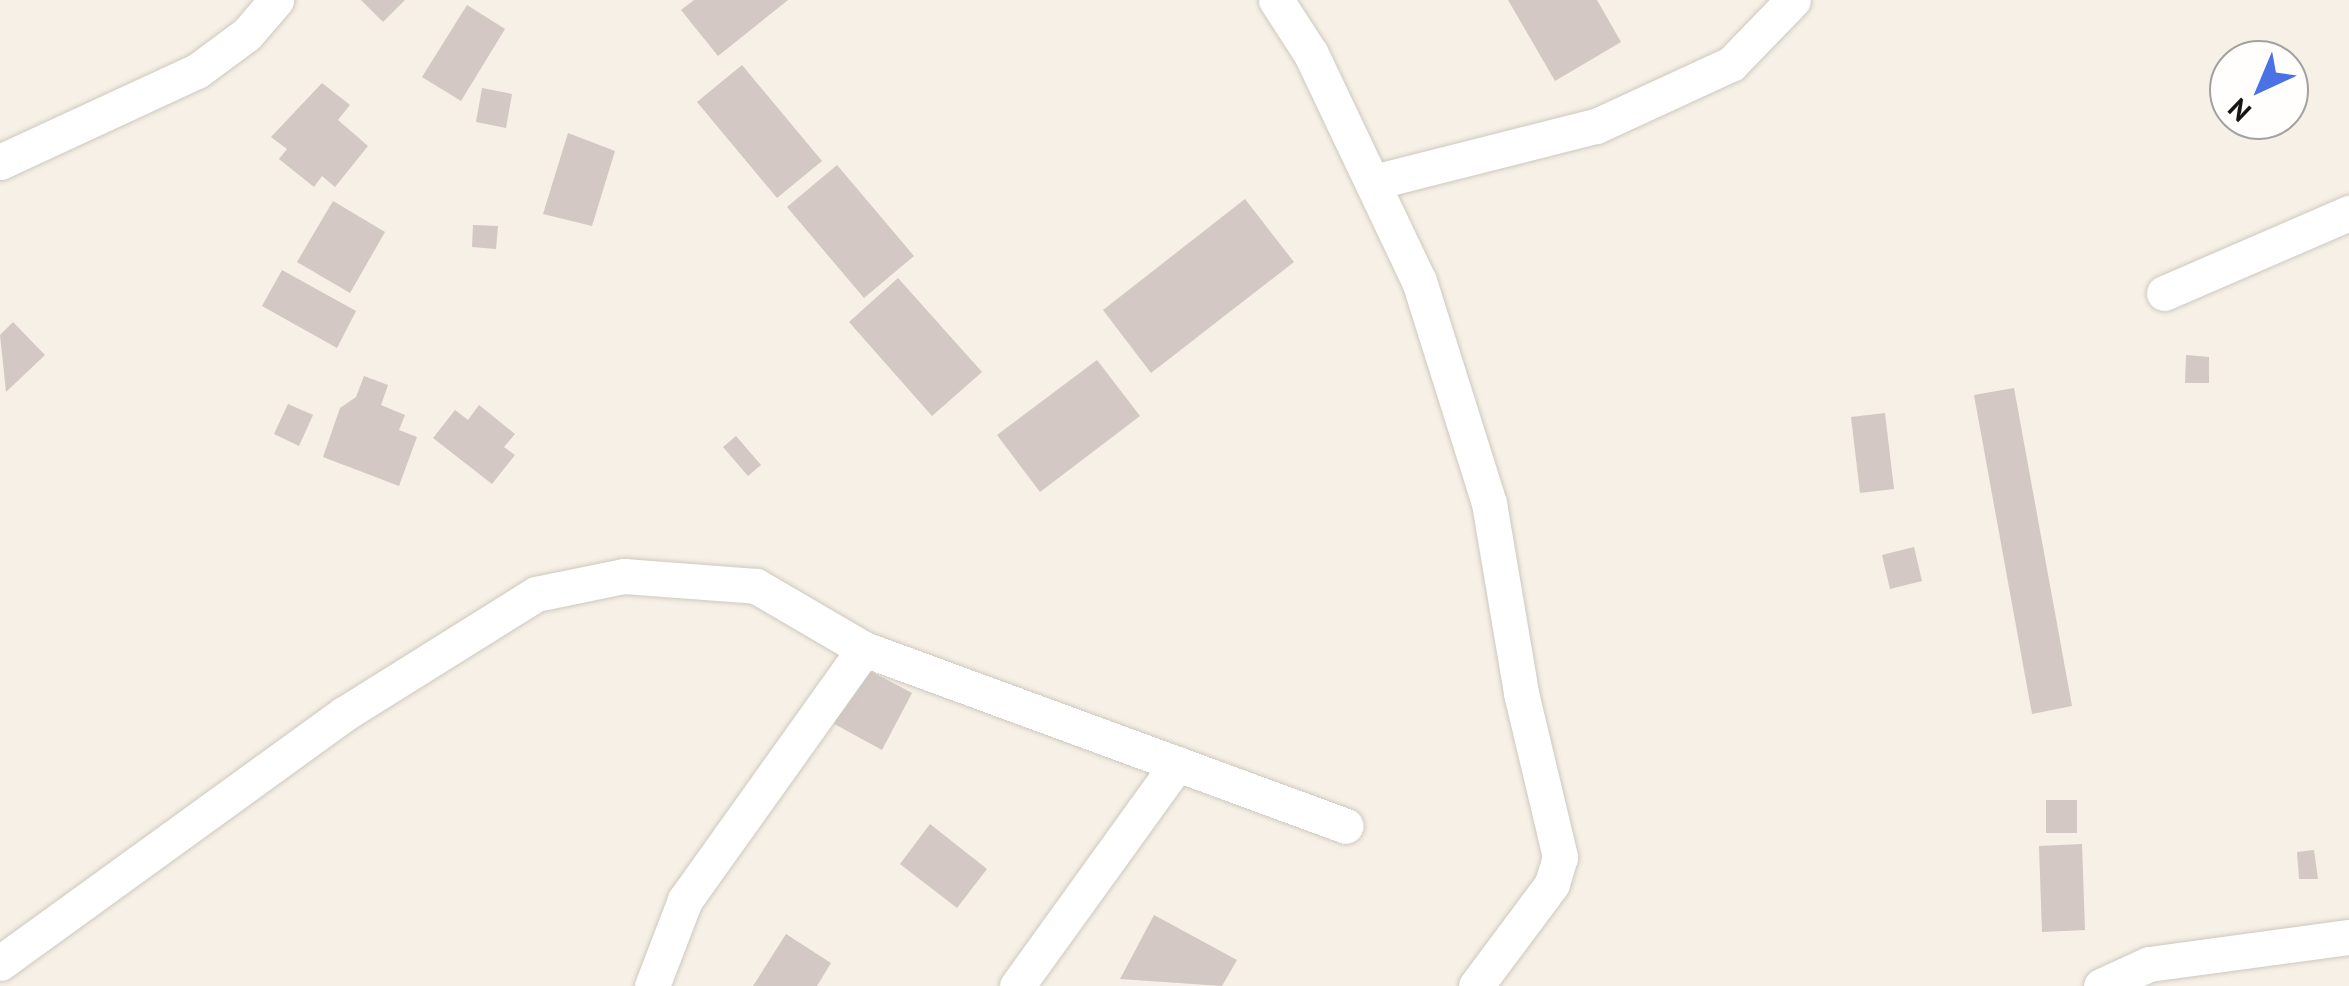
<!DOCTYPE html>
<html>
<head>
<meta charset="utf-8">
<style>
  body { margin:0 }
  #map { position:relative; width:2349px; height:986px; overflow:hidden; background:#f6f0e6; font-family:"PT Sans",sans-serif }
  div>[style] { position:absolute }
  .building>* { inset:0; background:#d3c8c3 }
  .roads { filter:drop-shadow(0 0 2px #cec8bf) drop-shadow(0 0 2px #cec8bf) }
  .minor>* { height:35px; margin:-17.5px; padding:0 17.5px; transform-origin:17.5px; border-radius:17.5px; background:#fff }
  span { translate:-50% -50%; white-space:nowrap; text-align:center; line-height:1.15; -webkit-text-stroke:10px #fffefc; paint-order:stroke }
  .north { position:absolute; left:2209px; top:40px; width:100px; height:100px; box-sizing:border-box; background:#fffefc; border:2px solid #a3a19f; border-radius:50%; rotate:224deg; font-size:28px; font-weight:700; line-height:40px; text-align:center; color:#181613 }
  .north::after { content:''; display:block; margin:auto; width:35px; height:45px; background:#4a72e5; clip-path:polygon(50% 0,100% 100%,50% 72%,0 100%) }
</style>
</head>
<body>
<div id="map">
  <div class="building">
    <i style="clip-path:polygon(361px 0,405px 0,383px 22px)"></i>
    <i style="clip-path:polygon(694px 0,788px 0,718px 56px,681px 10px)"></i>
    <i style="clip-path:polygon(1508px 0,1597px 0,1621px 42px,1555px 81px)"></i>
    <i style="clip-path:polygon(467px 5px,505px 29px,461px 101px,422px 77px)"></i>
    <i style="clip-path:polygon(742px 65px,822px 161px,777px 198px,697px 102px)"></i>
    <i style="clip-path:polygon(322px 83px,350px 105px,338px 120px,368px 146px,335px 187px,322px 176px,314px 187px,279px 159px,287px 149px,271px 137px)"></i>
    <i style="clip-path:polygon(482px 88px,512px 94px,506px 128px,476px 122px)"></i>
    <i style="clip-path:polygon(568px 133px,615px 151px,592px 226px,543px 214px)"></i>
    <i style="clip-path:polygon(837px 165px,914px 256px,864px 298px,787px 207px)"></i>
    <i style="clip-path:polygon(1245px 199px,1294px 262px,1151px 373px,1103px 310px)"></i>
    <i style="clip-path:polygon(333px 201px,385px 232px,350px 293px,297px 262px)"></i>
    <i style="clip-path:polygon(473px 225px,498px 226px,496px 249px,472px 247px)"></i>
    <i style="clip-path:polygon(282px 270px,356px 311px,337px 348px,262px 306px)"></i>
    <i style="clip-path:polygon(898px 278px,982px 372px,932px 416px,849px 322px)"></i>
    <i style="clip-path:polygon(13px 322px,45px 355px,6px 392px,0 335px)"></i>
    <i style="clip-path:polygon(2186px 355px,2209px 357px,2209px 383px,2185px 383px)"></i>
    <i style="clip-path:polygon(1097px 360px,1140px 416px,1040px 492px,997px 435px)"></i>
    <i style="clip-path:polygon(364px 376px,388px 385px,381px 405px,405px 415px,399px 430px,417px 437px,399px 486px,323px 457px,340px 408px,356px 397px)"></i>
    <i style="clip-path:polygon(2014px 388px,2072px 706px,2032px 714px,1974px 395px)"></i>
    <i style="clip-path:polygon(288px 404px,313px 415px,299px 446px,274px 434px)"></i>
    <i style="clip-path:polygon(479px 405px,515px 434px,504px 447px,515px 455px,492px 484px,433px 438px,455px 410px,468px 420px)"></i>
    <i style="clip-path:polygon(1885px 413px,1894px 489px,1860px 493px,1851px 417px)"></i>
    <i style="clip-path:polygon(736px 436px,761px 465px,748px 476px,723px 447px)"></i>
    <i style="clip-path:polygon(1914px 547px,1922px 581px,1890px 589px,1882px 555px)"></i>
    <i style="clip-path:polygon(859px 665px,912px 693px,882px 750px,829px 721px)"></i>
    <i style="clip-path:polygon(2046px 800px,2077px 800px,2077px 833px,2046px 833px)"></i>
    <i style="clip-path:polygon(930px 824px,987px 869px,957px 908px,900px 864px)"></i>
    <i style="clip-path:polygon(2082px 844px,2085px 930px,2042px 932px,2039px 846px)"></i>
    <i style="clip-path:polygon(2314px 850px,2318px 879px,2299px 879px,2297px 852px)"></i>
    <i style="clip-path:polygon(1154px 915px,1237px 960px,1222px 986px,1120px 979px)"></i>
    <i style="clip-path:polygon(786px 934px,831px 963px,817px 986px,753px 986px)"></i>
  </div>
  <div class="roads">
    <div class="minor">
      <i style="left:1276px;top:0;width:64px;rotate:57.1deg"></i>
      <i style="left:1311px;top:54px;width:251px;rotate:64.6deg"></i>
      <i style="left:1419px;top:281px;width:233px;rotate:72.5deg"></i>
      <i style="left:1489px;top:503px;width:193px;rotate:80.4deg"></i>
      <i style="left:1521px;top:693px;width:169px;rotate:76.6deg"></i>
      <i style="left:1560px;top:857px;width:28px;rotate:107deg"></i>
      <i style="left:1552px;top:884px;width:127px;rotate:126.7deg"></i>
      <i style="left:0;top:162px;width:217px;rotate:-24.8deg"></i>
      <i style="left:197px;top:71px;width:62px;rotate:-36.5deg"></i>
      <i style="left:247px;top:34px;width:45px;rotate:-49.5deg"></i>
      <i style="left:1374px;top:182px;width:229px;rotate:-14.2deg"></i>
      <i style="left:1596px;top:126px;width:149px;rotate:-24.7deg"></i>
      <i style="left:1731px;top:64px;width:89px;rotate:-45.9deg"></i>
      <i style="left:2164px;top:293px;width:202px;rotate:-23.4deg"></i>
      <i style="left:0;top:963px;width:425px;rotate:-35.9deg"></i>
      <i style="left:344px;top:714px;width:226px;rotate:-32deg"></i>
      <i style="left:536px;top:594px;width:90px;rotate:-11.6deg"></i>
      <i style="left:624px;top:576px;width:132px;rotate:4.3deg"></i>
      <i style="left:756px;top:586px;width:125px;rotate:30.3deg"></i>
      <i style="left:864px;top:649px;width:513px;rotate:20.16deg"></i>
      <i style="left:652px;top:986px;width:92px;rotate:-69deg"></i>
      <i style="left:685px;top:900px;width:308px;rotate:-54.5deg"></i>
      <i style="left:1017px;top:986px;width:274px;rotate:-54.2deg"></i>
      <i style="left:2101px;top:986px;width:53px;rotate:-24.6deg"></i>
      <i style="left:2149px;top:964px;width:202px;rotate:-7.7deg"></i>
    </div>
  </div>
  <div class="north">N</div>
</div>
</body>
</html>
